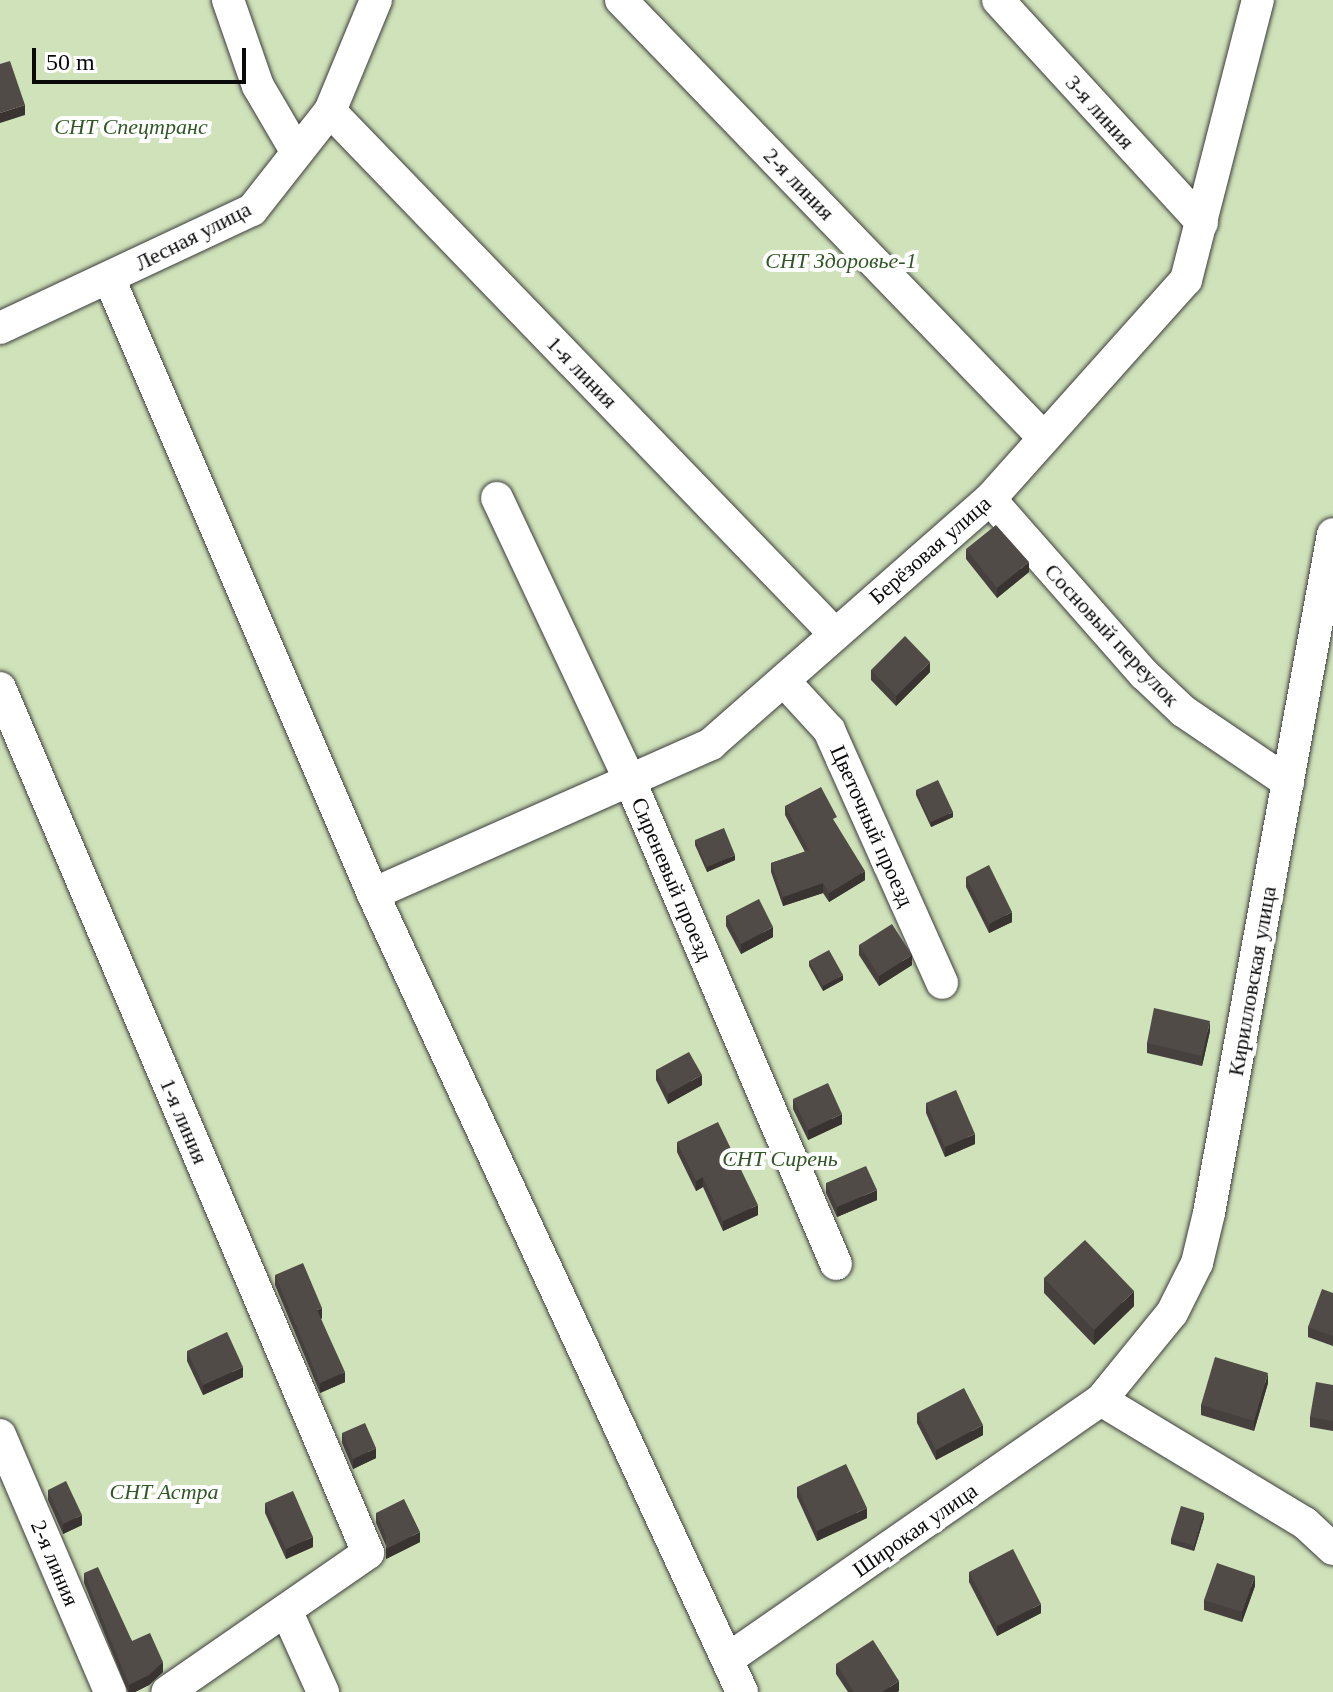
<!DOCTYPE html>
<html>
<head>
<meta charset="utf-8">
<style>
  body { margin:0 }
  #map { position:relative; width:1333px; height:1692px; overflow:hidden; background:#fcf8ea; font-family:Georgia,serif }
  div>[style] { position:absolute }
  .green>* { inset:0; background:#cfe2b9 }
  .roads { filter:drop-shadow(0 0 2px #3d3d3d) drop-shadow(0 0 2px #3d3d3d) }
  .minor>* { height:32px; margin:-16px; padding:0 16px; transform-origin:16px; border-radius:16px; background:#fff }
  .wall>* { inset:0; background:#46403e }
  .shaded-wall>* { inset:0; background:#393432 }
  .building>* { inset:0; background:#514b48 }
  span { translate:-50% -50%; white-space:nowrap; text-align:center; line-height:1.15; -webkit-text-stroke:8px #fff; paint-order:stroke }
  .street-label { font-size:22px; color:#0a0a0a }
  .park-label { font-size:22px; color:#305824; font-style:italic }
  .scale { position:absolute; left:32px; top:48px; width:214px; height:36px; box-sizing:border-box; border:4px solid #0a0a0a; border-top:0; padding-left:10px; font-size:24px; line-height:28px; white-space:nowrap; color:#0a0a0a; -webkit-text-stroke:6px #fff; paint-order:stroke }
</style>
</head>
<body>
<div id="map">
  <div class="green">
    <i style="clip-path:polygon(0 0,1333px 0,1333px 1692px,0 1692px)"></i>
  </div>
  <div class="roads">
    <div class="minor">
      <i style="left:228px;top:0;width:91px;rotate:70.8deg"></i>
      <i style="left:258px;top:86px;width:75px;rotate:59.7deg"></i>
      <i style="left:621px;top:0;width:607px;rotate:46deg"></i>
      <i style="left:998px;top:0;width:302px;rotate:47.5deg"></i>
      <i style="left:330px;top:111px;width:726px;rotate:46.01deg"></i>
      <i style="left:109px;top:278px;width:670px;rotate:66.8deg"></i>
      <i style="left:373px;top:894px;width:879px;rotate:65.18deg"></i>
      <i style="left:0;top:328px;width:278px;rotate:-25.1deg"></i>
      <i style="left:252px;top:210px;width:126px;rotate:-51.8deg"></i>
      <i style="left:330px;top:111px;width:120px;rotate:-67.5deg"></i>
      <i style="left:497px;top:498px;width:313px;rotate:64.8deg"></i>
      <i style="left:630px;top:781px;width:525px;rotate:66.9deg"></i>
      <i style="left:990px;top:499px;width:233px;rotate:48.7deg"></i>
      <i style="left:1144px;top:674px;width:54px;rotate:43.5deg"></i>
      <i style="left:1183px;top:711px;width:127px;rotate:34.1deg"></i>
      <i style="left:784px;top:681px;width:67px;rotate:47.4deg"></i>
      <i style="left:829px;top:730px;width:277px;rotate:65.9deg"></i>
      <i style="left:0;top:688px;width:940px;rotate:66.95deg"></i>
      <i style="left:368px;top:1553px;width:244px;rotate:145.3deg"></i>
      <i style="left:373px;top:894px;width:370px;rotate:-23.9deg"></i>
      <i style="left:711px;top:744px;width:371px;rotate:-41.3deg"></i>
      <i style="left:990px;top:499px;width:294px;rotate:-48.2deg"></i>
      <i style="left:1186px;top:280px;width:289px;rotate:-75.6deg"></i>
      <i style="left:1101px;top:1400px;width:238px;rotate:31.1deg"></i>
      <i style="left:1305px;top:1523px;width:38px;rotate:43deg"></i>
      <i style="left:0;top:1435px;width:280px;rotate:66.8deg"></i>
      <i style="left:286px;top:1610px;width:90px;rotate:65.7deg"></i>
      <i style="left:728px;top:1659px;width:454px;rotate:-34.8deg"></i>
      <i style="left:1101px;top:1400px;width:112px;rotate:-50.8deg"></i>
      <i style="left:1172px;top:1313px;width:56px;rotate:-63.4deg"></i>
      <i style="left:1197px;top:1263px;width:51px;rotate:-76.5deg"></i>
      <i style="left:1209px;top:1213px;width:690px;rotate:-79.65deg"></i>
    </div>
  </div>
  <div class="wall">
    <i style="clip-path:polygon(966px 549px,1029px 572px,997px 598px,966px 559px)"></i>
    <i style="clip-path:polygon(871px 670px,930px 672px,896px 706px,871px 680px)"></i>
    <i style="clip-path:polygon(916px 790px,953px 817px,931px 827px,916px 795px)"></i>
    <i style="clip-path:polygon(785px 806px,837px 826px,865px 880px,829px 902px,823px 893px,783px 906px,771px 872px,771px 863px,805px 852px,785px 815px)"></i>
    <i style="clip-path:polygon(695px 840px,735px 860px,707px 872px,695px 845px)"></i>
    <i style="clip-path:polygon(966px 877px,1012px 922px,989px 933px,966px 887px)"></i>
    <i style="clip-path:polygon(726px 916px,773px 937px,741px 954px,726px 926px)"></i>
    <i style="clip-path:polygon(859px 945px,912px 965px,879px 986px,859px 955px)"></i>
    <i style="clip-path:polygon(809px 961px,843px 980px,823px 991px,809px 966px)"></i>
    <i style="clip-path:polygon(1210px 1031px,1202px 1066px,1147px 1053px,1147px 1043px)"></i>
    <i style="clip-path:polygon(656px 1070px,702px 1085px,668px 1104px,656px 1080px)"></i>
    <i style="clip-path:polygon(793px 1099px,842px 1124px,808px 1140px,793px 1109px)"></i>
    <i style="clip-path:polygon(926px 1103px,975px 1144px,945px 1157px,926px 1113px)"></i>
    <i style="clip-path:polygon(677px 1142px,758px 1215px,723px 1231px,703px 1187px,696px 1191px,677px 1152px)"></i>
    <i style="clip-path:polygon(826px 1183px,877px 1200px,837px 1217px,826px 1193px)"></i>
    <i style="clip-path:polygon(275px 1275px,322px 1318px,321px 1319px,345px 1382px,320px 1393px,275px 1285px)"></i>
    <i style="clip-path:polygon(1044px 1278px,1134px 1306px,1094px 1345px,1044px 1293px)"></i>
    <i style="clip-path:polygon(1333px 1293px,1333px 1346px,1308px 1337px,1308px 1327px)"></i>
    <i style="clip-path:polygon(187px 1351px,243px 1377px,203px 1395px,187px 1361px)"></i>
    <i style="clip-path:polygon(1268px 1383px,1254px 1431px,1201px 1415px,1201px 1405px)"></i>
    <i style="clip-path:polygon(1333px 1385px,1333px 1431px,1310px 1427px,1310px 1417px)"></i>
    <i style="clip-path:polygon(917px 1413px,983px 1435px,936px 1460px,917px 1423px)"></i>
    <i style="clip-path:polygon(342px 1433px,376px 1458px,353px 1469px,342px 1443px)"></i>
    <i style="clip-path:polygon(797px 1487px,867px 1518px,817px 1541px,797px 1497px)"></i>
    <i style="clip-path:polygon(48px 1490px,82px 1525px,63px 1534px,48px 1500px)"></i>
    <i style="clip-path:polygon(265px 1503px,313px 1547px,286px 1559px,265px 1513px)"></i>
    <i style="clip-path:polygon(376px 1513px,420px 1542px,386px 1559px,386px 1546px,376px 1523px)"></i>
    <i style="clip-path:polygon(1204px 1518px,1194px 1551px,1171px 1544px,1171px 1539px)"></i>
    <i style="clip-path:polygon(969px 1572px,1041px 1613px,997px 1636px,969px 1582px)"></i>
    <i style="clip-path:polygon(84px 1573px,132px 1641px,163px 1672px,149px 1685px,135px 1692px,128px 1692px,84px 1583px)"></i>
    <i style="clip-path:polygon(1255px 1586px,1242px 1622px,1204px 1610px,1204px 1600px)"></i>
    <i style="clip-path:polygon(836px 1664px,899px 1691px,897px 1692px,848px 1692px,836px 1674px)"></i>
  </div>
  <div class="shaded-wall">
    <i style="clip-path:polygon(25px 105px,25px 115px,0 123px,0 113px)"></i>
    <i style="clip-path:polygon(1029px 562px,1029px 572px,997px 598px,997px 588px)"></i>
    <i style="clip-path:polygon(930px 662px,930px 672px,896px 706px,896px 696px)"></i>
    <i style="clip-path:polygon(953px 812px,953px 817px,931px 827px,931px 822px)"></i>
    <i style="clip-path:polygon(735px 855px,735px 860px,707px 872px,707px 867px)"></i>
    <i style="clip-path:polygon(865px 871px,865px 880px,829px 902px,829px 893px)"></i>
    <i style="clip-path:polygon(823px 883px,823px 893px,783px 906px,783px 897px)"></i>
    <i style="clip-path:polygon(1012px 912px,1012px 922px,989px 933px,989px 924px)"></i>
    <i style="clip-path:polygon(773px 927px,773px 937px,741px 954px,741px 944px)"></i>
    <i style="clip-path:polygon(912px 955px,912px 965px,879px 986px,879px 976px)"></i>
    <i style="clip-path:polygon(843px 975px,843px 980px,823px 991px,823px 986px)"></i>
    <i style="clip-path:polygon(1210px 1021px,1210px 1031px,1202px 1066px,1202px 1056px)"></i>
    <i style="clip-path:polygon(702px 1075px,702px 1085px,668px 1104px,668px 1094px)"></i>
    <i style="clip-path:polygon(842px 1114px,842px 1124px,808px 1140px,808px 1130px)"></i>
    <i style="clip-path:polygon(975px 1134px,975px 1144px,945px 1157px,945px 1147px)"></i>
    <i style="clip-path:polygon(703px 1177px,703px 1187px,696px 1191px,696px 1181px)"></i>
    <i style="clip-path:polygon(877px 1190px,877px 1200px,837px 1217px,837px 1207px)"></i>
    <i style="clip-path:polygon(758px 1205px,758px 1215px,723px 1231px,723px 1221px)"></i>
    <i style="clip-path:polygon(1134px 1291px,1134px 1306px,1094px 1345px,1094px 1330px)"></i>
    <i style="clip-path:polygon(322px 1308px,322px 1318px,317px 1320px,317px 1310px)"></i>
    <i style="clip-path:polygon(243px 1367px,243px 1377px,203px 1395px,203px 1385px)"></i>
    <i style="clip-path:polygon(345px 1372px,345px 1382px,320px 1393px,320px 1383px)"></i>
    <i style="clip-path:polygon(1268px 1373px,1268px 1383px,1254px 1431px,1254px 1421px)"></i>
    <i style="clip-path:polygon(983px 1425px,983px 1435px,936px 1460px,936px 1450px)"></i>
    <i style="clip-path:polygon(376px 1448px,376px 1458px,353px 1469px,353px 1459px)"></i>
    <i style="clip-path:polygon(867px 1508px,867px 1518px,817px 1541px,817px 1531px)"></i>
    <i style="clip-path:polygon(1204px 1513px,1204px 1518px,1194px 1551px,1194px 1546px)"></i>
    <i style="clip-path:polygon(82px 1515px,82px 1525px,63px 1534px,63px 1524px)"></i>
    <i style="clip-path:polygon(420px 1532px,420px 1542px,386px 1559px,386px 1549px)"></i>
    <i style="clip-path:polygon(313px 1537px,313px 1547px,286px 1559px,286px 1549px)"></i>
    <i style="clip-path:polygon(1255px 1576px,1255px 1586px,1242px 1622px,1242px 1612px)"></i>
    <i style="clip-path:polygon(1041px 1604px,1041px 1613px,997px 1636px,997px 1626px)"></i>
    <i style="clip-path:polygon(163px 1662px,163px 1672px,149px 1685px,135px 1692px,129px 1692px,129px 1685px)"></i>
    <i style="clip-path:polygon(899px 1681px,899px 1691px,897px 1692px,882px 1692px)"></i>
  </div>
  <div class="building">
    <i style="clip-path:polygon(10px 61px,25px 105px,0 113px,0 64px)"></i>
    <i style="clip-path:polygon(996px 525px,1029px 562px,997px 588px,966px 549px)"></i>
    <i style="clip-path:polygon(905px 636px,930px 662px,896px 696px,871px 670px)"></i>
    <i style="clip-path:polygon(938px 780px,953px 812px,931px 822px,916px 790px)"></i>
    <i style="clip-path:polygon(821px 787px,837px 817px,833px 819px,865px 871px,829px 893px,823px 883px,783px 897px,771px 863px,809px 850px,785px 806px)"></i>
    <i style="clip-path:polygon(724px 828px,735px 855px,707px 867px,695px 840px)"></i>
    <i style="clip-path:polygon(989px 865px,1012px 912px,989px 924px,966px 877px)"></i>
    <i style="clip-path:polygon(759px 899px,773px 927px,741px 944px,726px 916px)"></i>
    <i style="clip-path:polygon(892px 924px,912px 955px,879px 976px,859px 945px)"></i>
    <i style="clip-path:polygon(829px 950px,843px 975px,823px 986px,809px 961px)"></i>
    <i style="clip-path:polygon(1154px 1008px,1210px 1021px,1202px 1056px,1147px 1043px)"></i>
    <i style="clip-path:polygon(689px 1052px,702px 1075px,668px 1094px,656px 1070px)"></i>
    <i style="clip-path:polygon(828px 1083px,842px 1114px,808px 1130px,793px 1099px)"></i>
    <i style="clip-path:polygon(956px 1090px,975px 1134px,945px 1147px,926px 1103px)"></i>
    <i style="clip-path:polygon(718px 1122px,758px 1205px,723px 1221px,703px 1177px,696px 1181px,677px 1142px)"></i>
    <i style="clip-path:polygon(866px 1166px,877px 1190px,837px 1207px,826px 1183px)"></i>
    <i style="clip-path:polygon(1085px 1240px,1134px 1291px,1094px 1330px,1044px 1278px)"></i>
    <i style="clip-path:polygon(303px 1263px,322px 1308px,317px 1310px,345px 1372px,320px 1383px,275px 1275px)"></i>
    <i style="clip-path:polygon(1322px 1289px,1333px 1293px,1333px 1336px,1308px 1327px)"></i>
    <i style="clip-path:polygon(227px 1332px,243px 1367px,203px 1385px,187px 1351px)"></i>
    <i style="clip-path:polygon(1215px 1357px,1268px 1373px,1254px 1421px,1201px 1405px)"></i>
    <i style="clip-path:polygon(1316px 1382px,1333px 1385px,1333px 1421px,1310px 1417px)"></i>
    <i style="clip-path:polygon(964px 1388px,983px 1425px,936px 1450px,917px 1413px)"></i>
    <i style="clip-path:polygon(365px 1423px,376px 1448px,353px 1459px,342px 1433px)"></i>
    <i style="clip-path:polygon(846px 1464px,867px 1508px,817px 1531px,797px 1487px)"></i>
    <i style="clip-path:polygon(66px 1481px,82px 1515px,63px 1524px,48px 1490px)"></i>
    <i style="clip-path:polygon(293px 1491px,313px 1537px,286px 1549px,265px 1503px)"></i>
    <i style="clip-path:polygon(404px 1499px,420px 1532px,386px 1549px,386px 1536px,376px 1513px)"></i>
    <i style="clip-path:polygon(1181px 1506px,1204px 1513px,1194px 1546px,1171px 1539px)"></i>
    <i style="clip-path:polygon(1013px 1549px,1041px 1604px,997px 1626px,969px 1572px)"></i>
    <i style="clip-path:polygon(1217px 1563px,1255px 1576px,1242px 1612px,1204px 1600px)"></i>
    <i style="clip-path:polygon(98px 1567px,132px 1641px,150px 1633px,163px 1662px,149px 1675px,129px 1685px,84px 1573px)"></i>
    <i style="clip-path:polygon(873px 1640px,899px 1681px,882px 1692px,854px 1692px,836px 1664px)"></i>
  </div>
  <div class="street-label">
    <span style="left:1100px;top:112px;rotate:48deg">3-я линия</span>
    <span style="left:799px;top:184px;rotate:46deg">2-я линия</span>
    <span style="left:193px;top:236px;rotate:-27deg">Лесная улица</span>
    <span style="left:582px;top:372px;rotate:46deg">1-я линия</span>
    <span style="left:930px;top:550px;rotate:-41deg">Берёзовая улица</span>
    <span style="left:1112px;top:635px;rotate:47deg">Сосновый переулок</span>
    <span style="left:872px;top:826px;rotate:66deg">Цветочный проезд</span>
    <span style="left:672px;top:879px;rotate:67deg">Сиреневый проезд</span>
    <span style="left:1252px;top:981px;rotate:-80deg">Кирилловская улица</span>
    <span style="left:184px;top:1121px;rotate:67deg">1-я линия</span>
    <span style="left:915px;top:1530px;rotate:-35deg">Широкая улица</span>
    <span style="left:55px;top:1563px;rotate:67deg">2-я линия</span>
  </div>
  <div class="park-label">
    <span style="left:131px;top:127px">СНТ Спецтранс</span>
    <span style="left:841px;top:261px">СНТ Здоровье-1</span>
    <span style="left:780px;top:1159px">СНТ Сирень</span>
    <span style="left:164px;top:1492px">СНТ Астра</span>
  </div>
  <div class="scale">50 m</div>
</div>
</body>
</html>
